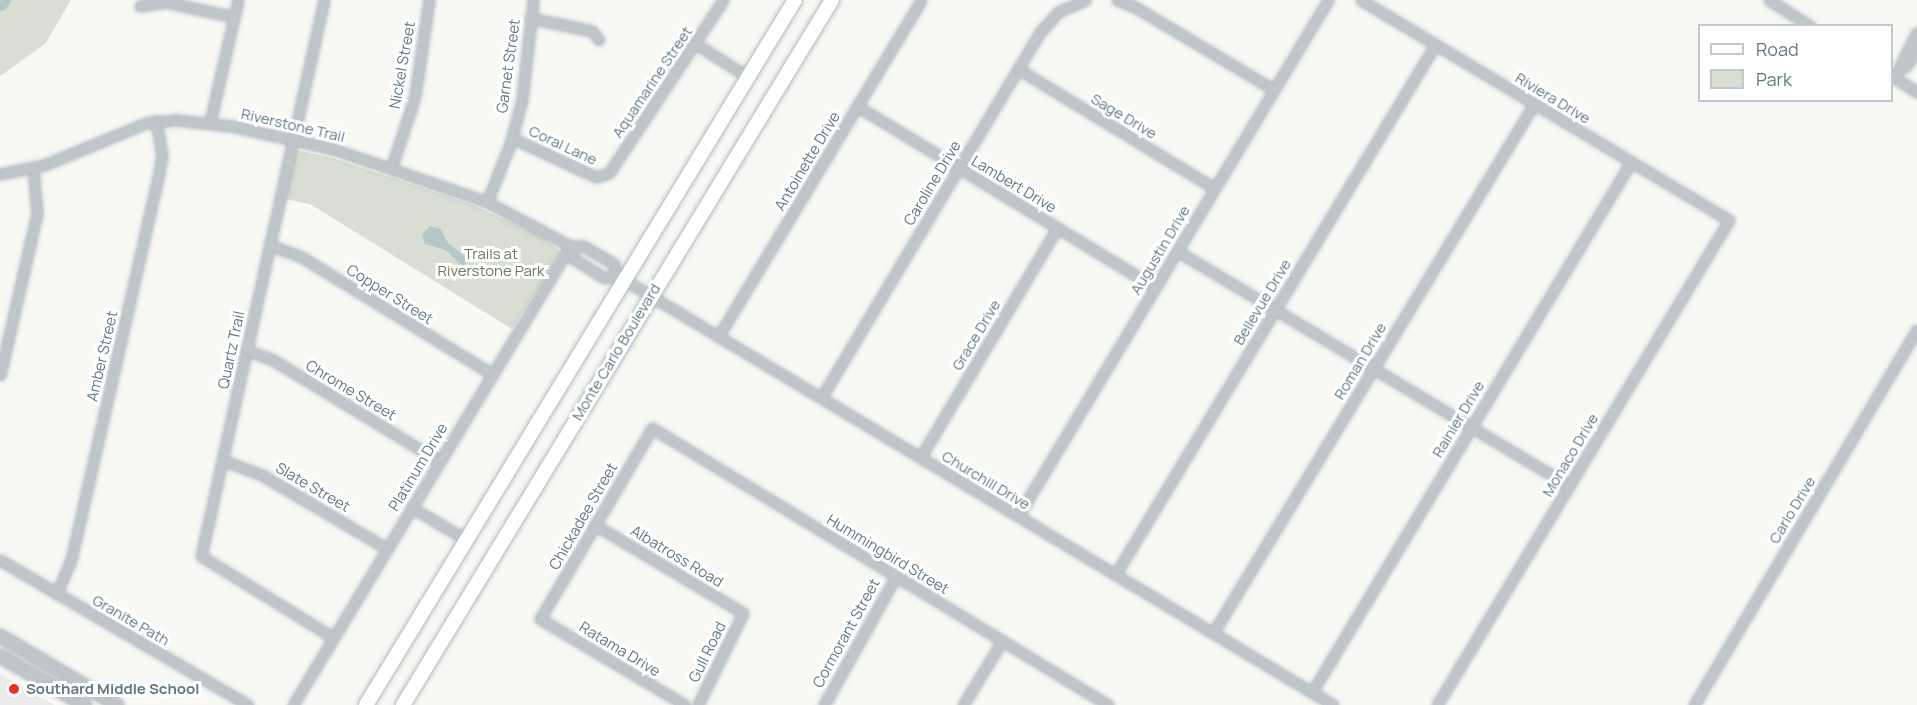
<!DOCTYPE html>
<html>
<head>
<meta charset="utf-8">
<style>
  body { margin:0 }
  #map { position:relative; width:1917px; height:705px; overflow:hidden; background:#f8f8f5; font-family:Manrope,sans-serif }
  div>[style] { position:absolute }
  .built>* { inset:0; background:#e9eae9 }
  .green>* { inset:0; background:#d9ddd4 }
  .water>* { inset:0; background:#b6c7c8 }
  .river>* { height:16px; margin:-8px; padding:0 8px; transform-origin:8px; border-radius:8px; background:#b6c7c8 }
  .roads { filter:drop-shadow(0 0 2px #b1babd) drop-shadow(0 0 2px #b1babd) }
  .minor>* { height:9px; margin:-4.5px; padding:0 4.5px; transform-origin:4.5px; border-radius:4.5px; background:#bfc5c8 }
  .tertiary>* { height:12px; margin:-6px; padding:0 6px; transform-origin:6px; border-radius:6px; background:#bfc5c8 }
  .secondary>* { height:14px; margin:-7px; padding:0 7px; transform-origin:7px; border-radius:7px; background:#fff }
  .dots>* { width:16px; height:16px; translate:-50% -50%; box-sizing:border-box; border:3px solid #fff; border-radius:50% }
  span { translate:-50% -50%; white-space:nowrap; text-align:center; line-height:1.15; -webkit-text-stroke:6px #fff; paint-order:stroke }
  .street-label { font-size:15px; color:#627981 }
  .park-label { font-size:15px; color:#6a7961 }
  .poi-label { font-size:15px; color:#627981; font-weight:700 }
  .left { translate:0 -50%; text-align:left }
  .legend { position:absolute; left:1698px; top:24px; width:195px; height:78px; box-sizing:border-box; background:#fff; border:2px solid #c0c9cd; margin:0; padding:8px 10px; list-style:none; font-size:18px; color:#627981 }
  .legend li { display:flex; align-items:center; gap:12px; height:30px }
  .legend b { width:30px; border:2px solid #c0c9cd }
</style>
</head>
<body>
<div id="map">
  <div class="built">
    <i style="clip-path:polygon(0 674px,54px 705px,0 705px)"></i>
  </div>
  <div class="green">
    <i style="clip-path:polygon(0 0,71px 0,45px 44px,0 76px)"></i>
    <i style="clip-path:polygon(296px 150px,333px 158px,473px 205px,542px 237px,561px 252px,512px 329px,310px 204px,285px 199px)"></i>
  </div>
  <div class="water">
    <i style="clip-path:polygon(430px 226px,441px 229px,447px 242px,468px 259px,463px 267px,446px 250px,425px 244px,422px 235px)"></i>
  </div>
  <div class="river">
    <i style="left:0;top:3px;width:4px;rotate:-45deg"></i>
  </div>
  <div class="roads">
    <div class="minor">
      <i style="left:324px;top:0;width:569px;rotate:102.47deg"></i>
      <i style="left:201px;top:556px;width:154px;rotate:31.7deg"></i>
      <i style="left:1117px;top:0;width:19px;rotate:21deg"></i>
      <i style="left:1135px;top:7px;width:162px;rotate:30.8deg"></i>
      <i style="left:1361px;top:0;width:429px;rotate:30.9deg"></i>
      <i style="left:1729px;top:220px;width:566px;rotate:121.05deg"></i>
      <i style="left:1769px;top:0;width:49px;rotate:32.4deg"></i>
      <i style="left:140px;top:6px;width:26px;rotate:-9deg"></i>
      <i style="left:166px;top:2px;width:70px;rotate:12.4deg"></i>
      <i style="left:530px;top:18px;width:63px;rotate:11.8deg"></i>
      <i style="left:592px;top:31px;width:11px;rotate:52deg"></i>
      <i style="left:696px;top:44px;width:62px;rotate:32.4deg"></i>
      <i style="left:1018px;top:69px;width:229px;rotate:31.3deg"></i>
      <i style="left:1899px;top:69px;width:8px;rotate:-23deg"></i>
      <i style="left:1906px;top:66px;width:20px;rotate:-57deg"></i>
      <i style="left:1892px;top:76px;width:30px;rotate:33deg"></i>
      <i style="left:1894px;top:78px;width:51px;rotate:-63.4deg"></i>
      <i style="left:857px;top:106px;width:349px;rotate:31.3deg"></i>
      <i style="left:210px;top:122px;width:125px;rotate:-77.1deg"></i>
      <i style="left:512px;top:138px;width:93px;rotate:24.9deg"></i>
      <i style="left:596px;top:177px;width:14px;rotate:-17deg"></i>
      <i style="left:609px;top:173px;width:207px;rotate:-56.6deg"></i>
      <i style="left:391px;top:169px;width:77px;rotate:-71.8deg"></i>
      <i style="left:415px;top:96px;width:97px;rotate:-81.7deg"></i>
      <i style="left:0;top:174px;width:45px;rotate:-11.6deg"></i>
      <i style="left:44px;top:165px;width:110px;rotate:-22.4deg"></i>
      <i style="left:146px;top:123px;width:30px;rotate:-6deg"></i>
      <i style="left:176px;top:120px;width:56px;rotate:6.1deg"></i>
      <i style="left:232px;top:126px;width:104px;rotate:12.8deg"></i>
      <i style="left:333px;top:149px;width:163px;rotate:19deg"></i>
      <i style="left:487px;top:202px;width:94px;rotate:27.9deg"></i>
      <i style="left:570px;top:246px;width:13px"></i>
      <i style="left:583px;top:246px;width:36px;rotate:30deg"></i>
      <i style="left:614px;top:264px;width:11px;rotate:80deg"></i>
      <i style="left:487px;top:202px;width:62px;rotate:-68.4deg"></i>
      <i style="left:510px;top:144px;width:46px;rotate:-74.7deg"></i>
      <i style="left:522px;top:100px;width:101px;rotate:-83.7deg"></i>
      <i style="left:269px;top:245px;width:33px;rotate:20deg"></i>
      <i style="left:300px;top:256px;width:225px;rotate:31.6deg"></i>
      <i style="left:570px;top:246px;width:14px;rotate:73deg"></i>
      <i style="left:574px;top:259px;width:36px;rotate:32deg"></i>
      <i style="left:605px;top:278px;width:11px;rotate:-15deg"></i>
      <i style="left:616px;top:275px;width:836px;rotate:30.95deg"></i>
      <i style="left:1177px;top:251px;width:457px;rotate:30.9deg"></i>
      <i style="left:718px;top:337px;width:393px;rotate:-58.9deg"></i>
      <i style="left:246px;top:350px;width:29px;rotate:20deg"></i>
      <i style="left:273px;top:360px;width:194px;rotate:31.3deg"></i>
      <i style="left:0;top:375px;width:166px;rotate:-77.1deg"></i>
      <i style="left:37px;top:213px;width:45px;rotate:-95.1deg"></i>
      <i style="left:821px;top:398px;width:428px;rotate:-59.1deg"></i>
      <i style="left:1041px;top:31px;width:25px;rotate:-48deg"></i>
      <i style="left:1058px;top:12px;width:30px;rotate:-24deg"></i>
      <i style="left:920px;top:458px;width:268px;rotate:-59.2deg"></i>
      <i style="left:222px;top:460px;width:43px;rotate:20.6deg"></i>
      <i style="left:262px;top:475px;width:144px;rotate:30.5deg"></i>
      <i style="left:411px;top:507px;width:63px;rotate:30.7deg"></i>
      <i style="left:1018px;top:516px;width:602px;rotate:-59deg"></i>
      <i style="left:595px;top:525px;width:172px;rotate:30.7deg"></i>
      <i style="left:743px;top:613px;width:102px;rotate:116.1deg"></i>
      <i style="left:0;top:560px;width:287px;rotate:30.3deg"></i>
      <i style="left:1115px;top:575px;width:619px;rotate:-58.88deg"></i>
      <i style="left:56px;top:594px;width:37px;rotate:-66deg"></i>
      <i style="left:71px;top:560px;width:398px;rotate:-77.2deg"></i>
      <i style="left:159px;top:172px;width:17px;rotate:-80deg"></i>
      <i style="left:162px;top:155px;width:35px;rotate:-100deg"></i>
      <i style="left:1213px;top:633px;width:619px;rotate:-58.75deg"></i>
      <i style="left:1312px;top:692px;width:619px;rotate:-58.96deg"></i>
      <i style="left:293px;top:705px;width:536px;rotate:-58.89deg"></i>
      <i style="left:685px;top:705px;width:169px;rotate:-149.3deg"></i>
      <i style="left:540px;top:619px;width:221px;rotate:-59.6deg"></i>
      <i style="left:652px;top:428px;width:534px;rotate:31.28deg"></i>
      <i style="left:824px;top:705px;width:148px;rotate:-60.8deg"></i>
      <i style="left:963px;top:705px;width:75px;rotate:-58.6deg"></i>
      <i style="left:1694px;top:705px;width:436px;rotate:-59.3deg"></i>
    </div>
    <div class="tertiary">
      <i style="left:0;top:636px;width:136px;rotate:30.5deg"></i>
      <i style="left:0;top:656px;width:98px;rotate:30deg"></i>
    </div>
    <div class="secondary">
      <i style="left:366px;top:705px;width:825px;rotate:-58.68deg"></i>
      <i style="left:403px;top:705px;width:825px;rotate:-58.68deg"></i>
    </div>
  </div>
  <div class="dots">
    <i style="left:14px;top:689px;background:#e93125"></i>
  </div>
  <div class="street-label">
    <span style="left:402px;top:65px;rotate:-80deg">Nickel Street</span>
    <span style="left:508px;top:66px;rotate:-82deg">Garnet Street</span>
    <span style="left:652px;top:82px;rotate:-56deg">Aquamarine Street</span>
    <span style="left:1553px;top:98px;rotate:31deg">Riviera Drive</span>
    <span style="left:1124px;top:116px;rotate:31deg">Sage Drive</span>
    <span style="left:293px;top:125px;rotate:13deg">Riverstone Trail</span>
    <span style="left:563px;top:145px;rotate:25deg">Coral Lane</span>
    <span style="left:807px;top:161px;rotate:-59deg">Antoinette Drive</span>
    <span style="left:932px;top:183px;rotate:-59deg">Caroline Drive</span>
    <span style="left:1014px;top:184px;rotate:31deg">Lambert Drive</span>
    <span style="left:1160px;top:250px;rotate:-59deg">Augustin Drive</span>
    <span style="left:390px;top:294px;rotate:32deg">Copper Street</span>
    <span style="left:1262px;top:302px;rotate:-59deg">Bellevue Drive</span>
    <span style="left:976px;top:335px;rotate:-59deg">Grace Drive</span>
    <span style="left:231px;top:350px;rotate:-78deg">Quartz Trail</span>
    <span style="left:616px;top:352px;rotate:-59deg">Monte Carlo Boulevard</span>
    <span style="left:102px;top:356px;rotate:-77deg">Amber Street</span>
    <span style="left:1360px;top:361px;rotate:-59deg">Roman Drive</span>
    <span style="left:351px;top:390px;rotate:31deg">Chrome Street</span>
    <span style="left:1458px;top:419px;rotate:-59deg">Rainier Drive</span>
    <span style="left:1570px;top:455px;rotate:-59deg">Monaco Drive</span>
    <span style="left:418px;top:467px;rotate:-59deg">Platinum Drive</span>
    <span style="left:986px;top:480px;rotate:31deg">Churchill Drive</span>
    <span style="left:313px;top:487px;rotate:30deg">Slate Street</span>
    <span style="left:1792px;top:510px;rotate:-59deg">Carlo Drive</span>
    <span style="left:583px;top:516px;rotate:-60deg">Chickadee Street</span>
    <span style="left:888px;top:554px;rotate:31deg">Hummingbird Street</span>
    <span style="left:677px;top:556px;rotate:31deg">Albatross Road</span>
    <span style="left:131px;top:620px;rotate:30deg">Granite Path</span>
    <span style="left:846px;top:633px;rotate:-61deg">Cormorant Street</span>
    <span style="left:620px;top:649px;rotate:31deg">Ratama Drive</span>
    <span style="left:707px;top:652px;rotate:-64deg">Gull Road</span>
  </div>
  <div class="park-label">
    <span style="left:491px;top:262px">Trails at<br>Riverstone Park</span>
  </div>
  <div class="poi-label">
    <span class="left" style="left:26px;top:689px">Southard Middle School</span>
  </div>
  <ul class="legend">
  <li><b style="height:8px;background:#fff"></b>Road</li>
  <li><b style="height:16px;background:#d9ddd4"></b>Park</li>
  </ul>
</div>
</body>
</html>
